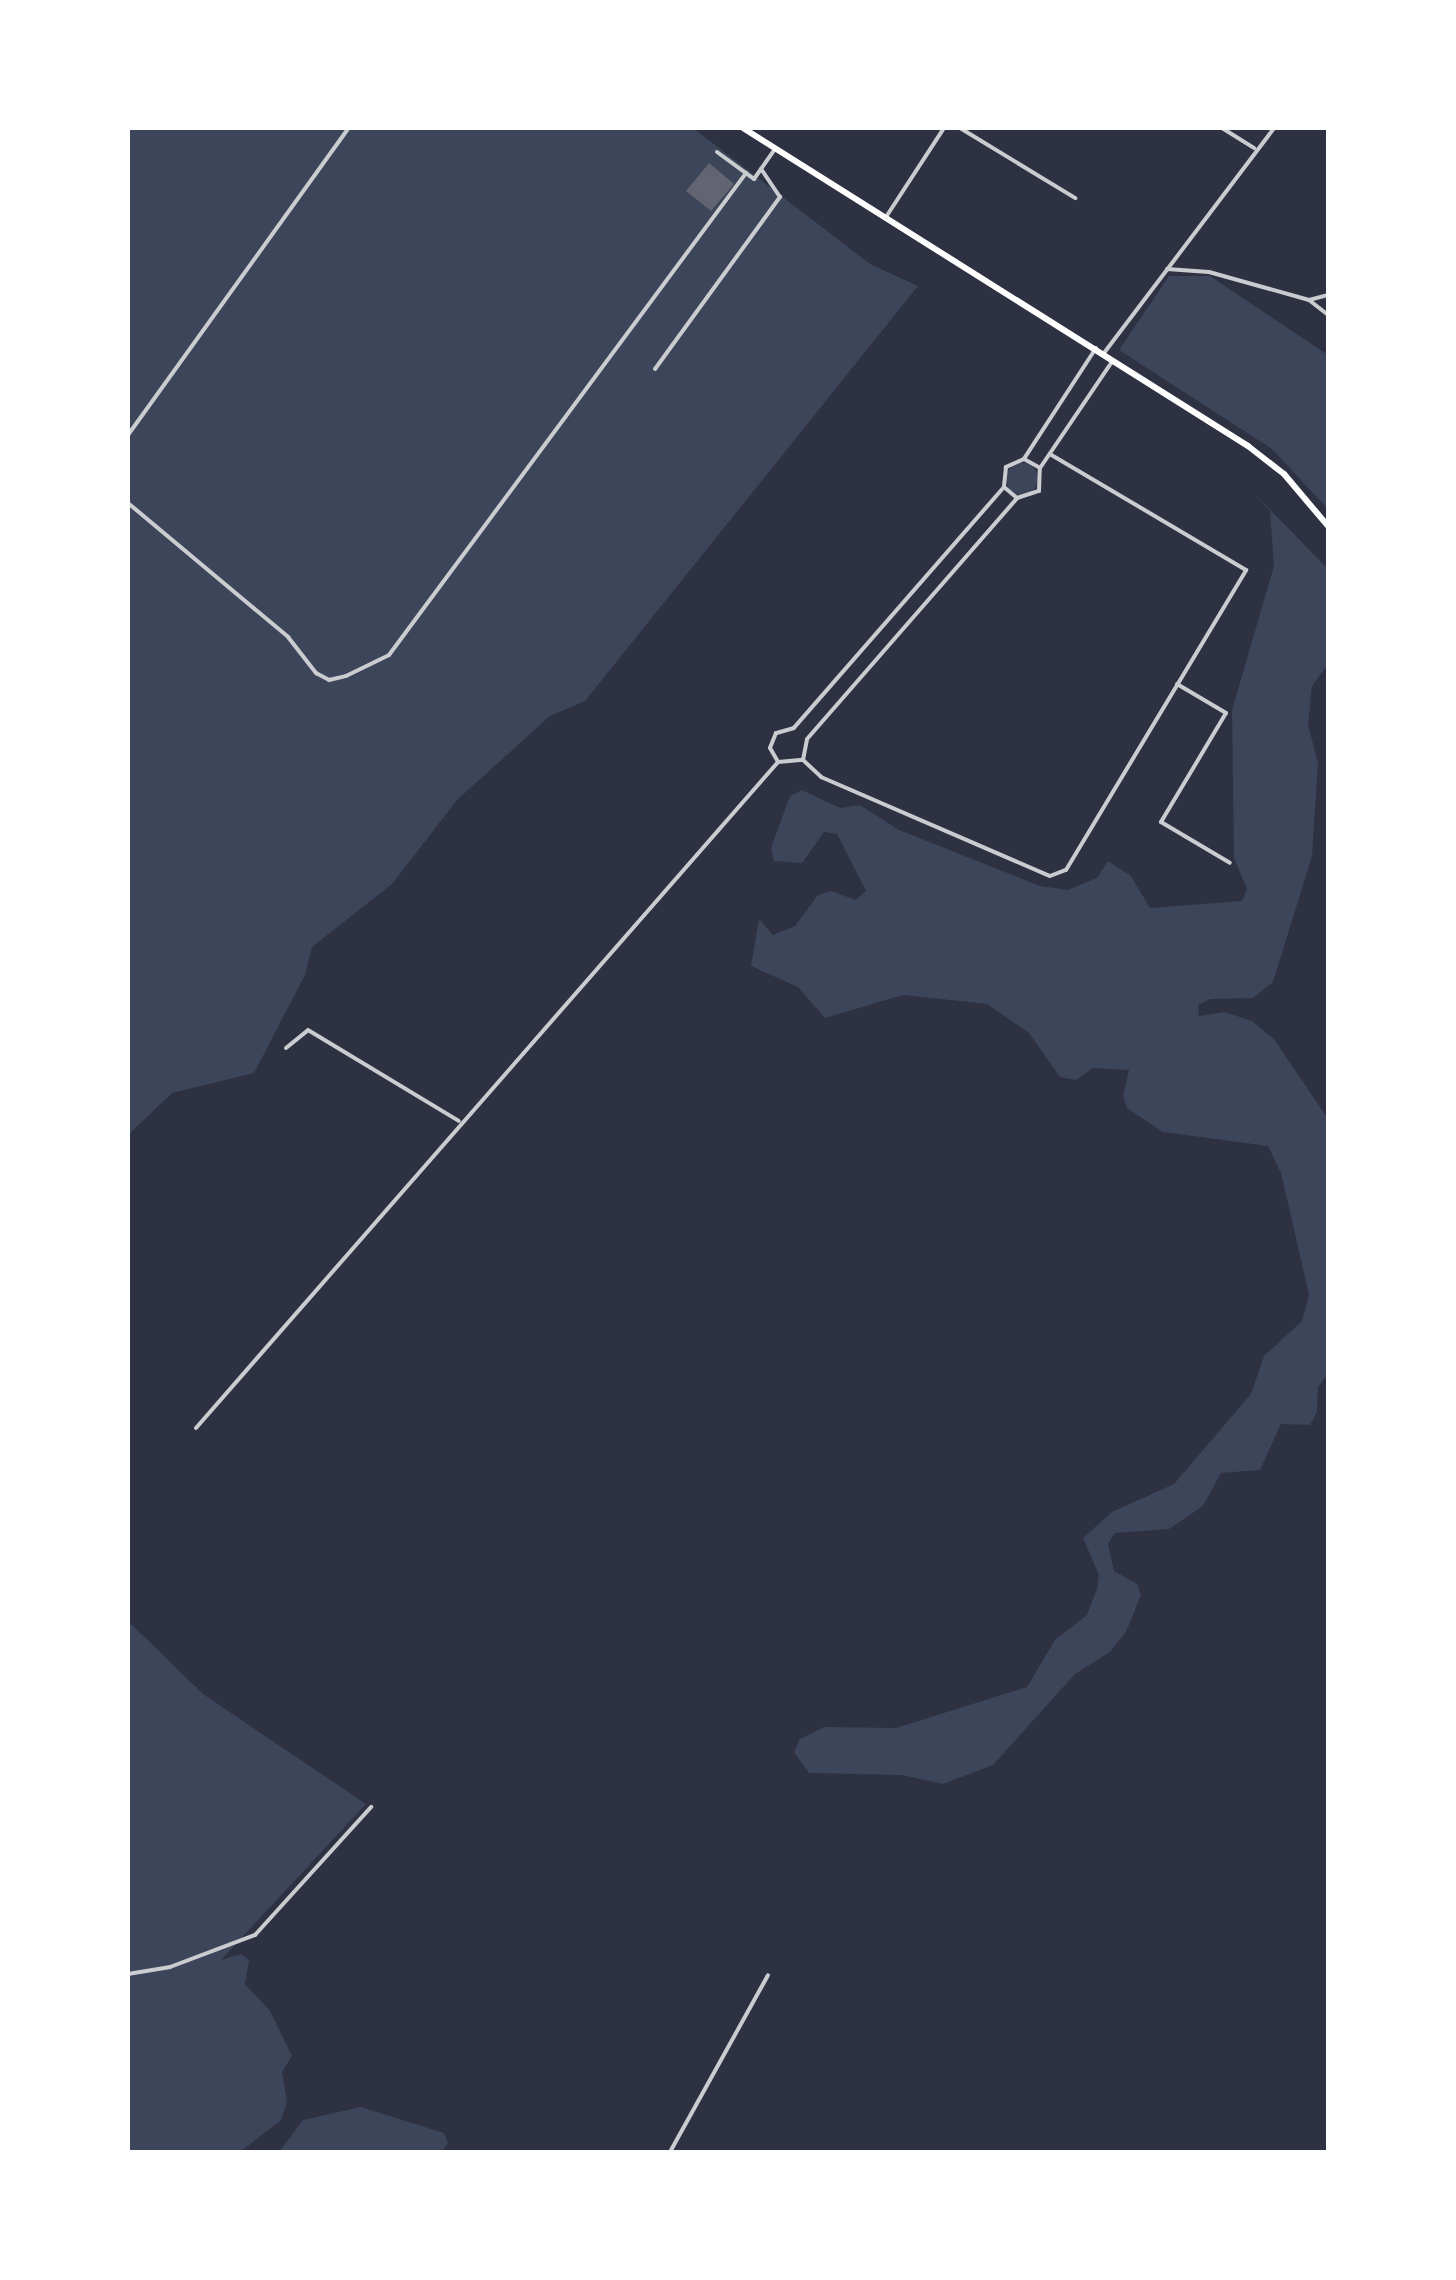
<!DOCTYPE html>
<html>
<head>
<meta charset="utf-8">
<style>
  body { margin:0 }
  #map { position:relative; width:1456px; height:2280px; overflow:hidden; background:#2d3142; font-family:"IBM Plex Sans",sans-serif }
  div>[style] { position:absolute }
  .green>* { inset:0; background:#3c4559 }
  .round { border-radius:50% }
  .building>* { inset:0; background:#626471 }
  .minor>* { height:4px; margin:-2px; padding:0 2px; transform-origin:2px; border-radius:2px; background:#caccd0 }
  .primary>* { height:6px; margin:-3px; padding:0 3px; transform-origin:3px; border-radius:3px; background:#fff }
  span { translate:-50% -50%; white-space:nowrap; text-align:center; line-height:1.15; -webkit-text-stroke:10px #fff; paint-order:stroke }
  .frame { position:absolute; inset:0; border:130px solid #fff; pointer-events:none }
</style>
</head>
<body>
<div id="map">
  <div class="green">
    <i style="clip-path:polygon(128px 128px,693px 128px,870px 264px,918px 286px,585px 701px,550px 716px,457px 800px,392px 884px,312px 947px,305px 975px,254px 1073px,172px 1093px,128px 1135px)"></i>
    <i style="clip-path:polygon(1169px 276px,1210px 276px,1328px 355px,1328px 509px,1272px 449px,1119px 350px)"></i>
    <i class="round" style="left:1006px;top:463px;width:32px;height:32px"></i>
    <i style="clip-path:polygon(1253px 492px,1328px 569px,1328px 664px,1312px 686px,1308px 724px,1318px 764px,1312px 856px,1273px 982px,1253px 998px,1210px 999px,1198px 1005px,1199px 1016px,1225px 1012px,1252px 1021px,1274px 1039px,1328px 1119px,1328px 1374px,1318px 1387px,1317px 1412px,1310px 1425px,1281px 1424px,1260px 1470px,1221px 1473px,1203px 1506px,1169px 1529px,1115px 1533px,1108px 1544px,1114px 1571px,1137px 1584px,1141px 1595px,1126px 1632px,1110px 1652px,1075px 1674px,993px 1765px,943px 1784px,902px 1775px,809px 1773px,794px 1752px,800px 1739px,824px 1727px,896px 1728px,1027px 1687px,1055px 1640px,1087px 1615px,1097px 1589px,1099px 1575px,1083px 1538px,1112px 1512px,1174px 1484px,1251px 1394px,1264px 1356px,1302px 1321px,1309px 1295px,1281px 1173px,1268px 1146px,1163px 1132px,1127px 1108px,1123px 1096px,1129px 1070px,1093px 1068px,1076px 1080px,1060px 1077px,1029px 1033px,987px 1004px,903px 995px,825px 1018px,798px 987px,751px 966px,759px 919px,773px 935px,795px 926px,818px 895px,831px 891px,856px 900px,866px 891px,837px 834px,824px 832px,802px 863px,774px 861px,771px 848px,790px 796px,802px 790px,840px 808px,860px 805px,899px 830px,1040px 886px,1068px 890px,1097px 878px,1108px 861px,1131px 876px,1150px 908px,1242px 901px,1247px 889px,1234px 858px,1232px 710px,1274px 566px,1270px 511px)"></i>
    <i style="clip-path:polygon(128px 1621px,203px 1694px,366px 1804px,221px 1960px,241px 1954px,249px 1960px,245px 1984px,270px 2011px,292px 2056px,282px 2072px,287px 2102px,281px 2120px,240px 2152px,128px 2152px)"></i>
    <i style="clip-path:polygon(361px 2107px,444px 2133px,448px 2143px,441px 2152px,279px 2152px,303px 2120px)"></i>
  </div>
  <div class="building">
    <i style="clip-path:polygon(709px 163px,734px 184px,711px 211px,686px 191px)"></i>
  </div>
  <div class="minor">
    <i style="left:960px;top:128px;width:135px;rotate:31.3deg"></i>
    <i style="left:1222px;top:128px;width:38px;rotate:32deg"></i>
    <i style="left:717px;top:152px;width:46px;rotate:36.1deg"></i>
    <i style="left:754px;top:179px;width:37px;rotate:-55deg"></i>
    <i style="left:886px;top:217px;width:106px;rotate:-56.9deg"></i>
    <i style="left:1167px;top:269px;width:42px;rotate:4.1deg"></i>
    <i style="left:1209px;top:272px;width:104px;rotate:15.6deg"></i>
    <i style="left:1309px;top:300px;width:20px;rotate:-15deg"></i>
    <i style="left:1309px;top:300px;width:24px;rotate:38deg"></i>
    <i style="left:1096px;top:348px;width:132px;rotate:123deg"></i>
    <i style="left:1024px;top:459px;width:20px;rotate:156deg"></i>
    <i style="left:1006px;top:467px;width:20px;rotate:96deg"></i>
    <i style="left:1004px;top:487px;width:320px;rotate:131.1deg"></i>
    <i style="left:794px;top:728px;width:19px;rotate:164deg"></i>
    <i style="left:776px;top:733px;width:16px;rotate:112deg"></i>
    <i style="left:770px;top:748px;width:16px;rotate:60deg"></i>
    <i style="left:778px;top:762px;width:25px;rotate:-5deg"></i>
    <i style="left:803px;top:760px;width:21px;rotate:-79deg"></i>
    <i style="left:807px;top:739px;width:320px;rotate:-48.9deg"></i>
    <i style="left:1017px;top:498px;width:23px;rotate:-18deg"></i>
    <i style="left:1039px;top:491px;width:23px;rotate:-88deg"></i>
    <i style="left:1040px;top:468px;width:127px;rotate:-55.9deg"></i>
    <i style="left:1104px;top:353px;width:282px;rotate:-52.9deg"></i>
    <i style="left:655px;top:369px;width:213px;rotate:-54deg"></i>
    <i style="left:780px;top:197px;width:34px;rotate:-124deg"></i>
    <i style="left:128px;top:435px;width:378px;rotate:-54.3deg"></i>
    <i style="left:1024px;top:459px;width:18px;rotate:29deg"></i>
    <i style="left:1004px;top:487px;width:17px;rotate:40deg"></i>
    <i style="left:128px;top:503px;width:209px;rotate:39.9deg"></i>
    <i style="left:288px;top:637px;width:46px;rotate:52.1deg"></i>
    <i style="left:316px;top:673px;width:15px;rotate:28deg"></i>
    <i style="left:329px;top:680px;width:17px;rotate:-13deg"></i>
    <i style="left:346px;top:676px;width:48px;rotate:-26deg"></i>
    <i style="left:389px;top:655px;width:600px;rotate:-53.47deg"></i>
    <i style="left:1177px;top:684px;width:57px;rotate:30.6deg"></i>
    <i style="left:1226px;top:713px;width:127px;rotate:120.8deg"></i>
    <i style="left:1161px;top:822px;width:80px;rotate:30.7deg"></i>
    <i style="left:803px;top:760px;width:25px;rotate:43deg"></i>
    <i style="left:821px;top:777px;width:249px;rotate:23.4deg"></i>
    <i style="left:1050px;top:876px;width:17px;rotate:-21deg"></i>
    <i style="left:1066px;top:870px;width:350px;rotate:-59deg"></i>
    <i style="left:1246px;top:570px;width:228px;rotate:-149.4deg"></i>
    <i style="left:286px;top:1048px;width:28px;rotate:-39deg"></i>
    <i style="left:308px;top:1030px;width:176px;rotate:31.1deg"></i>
    <i style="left:196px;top:1428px;width:884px;rotate:-48.85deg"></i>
    <i style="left:128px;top:1974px;width:43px;rotate:-9.5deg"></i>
    <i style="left:170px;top:1967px;width:91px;rotate:-20.6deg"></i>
    <i style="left:255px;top:1935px;width:173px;rotate:-47.8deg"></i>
    <i style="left:670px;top:2152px;width:202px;rotate:-61deg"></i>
  </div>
  <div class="primary">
    <i style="left:743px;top:128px;width:597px;rotate:32.2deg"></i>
    <i style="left:1248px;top:446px;width:46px;rotate:37.9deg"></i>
    <i style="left:1284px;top:474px;width:68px;rotate:49.8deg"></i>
  </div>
  <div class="frame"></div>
</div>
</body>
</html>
